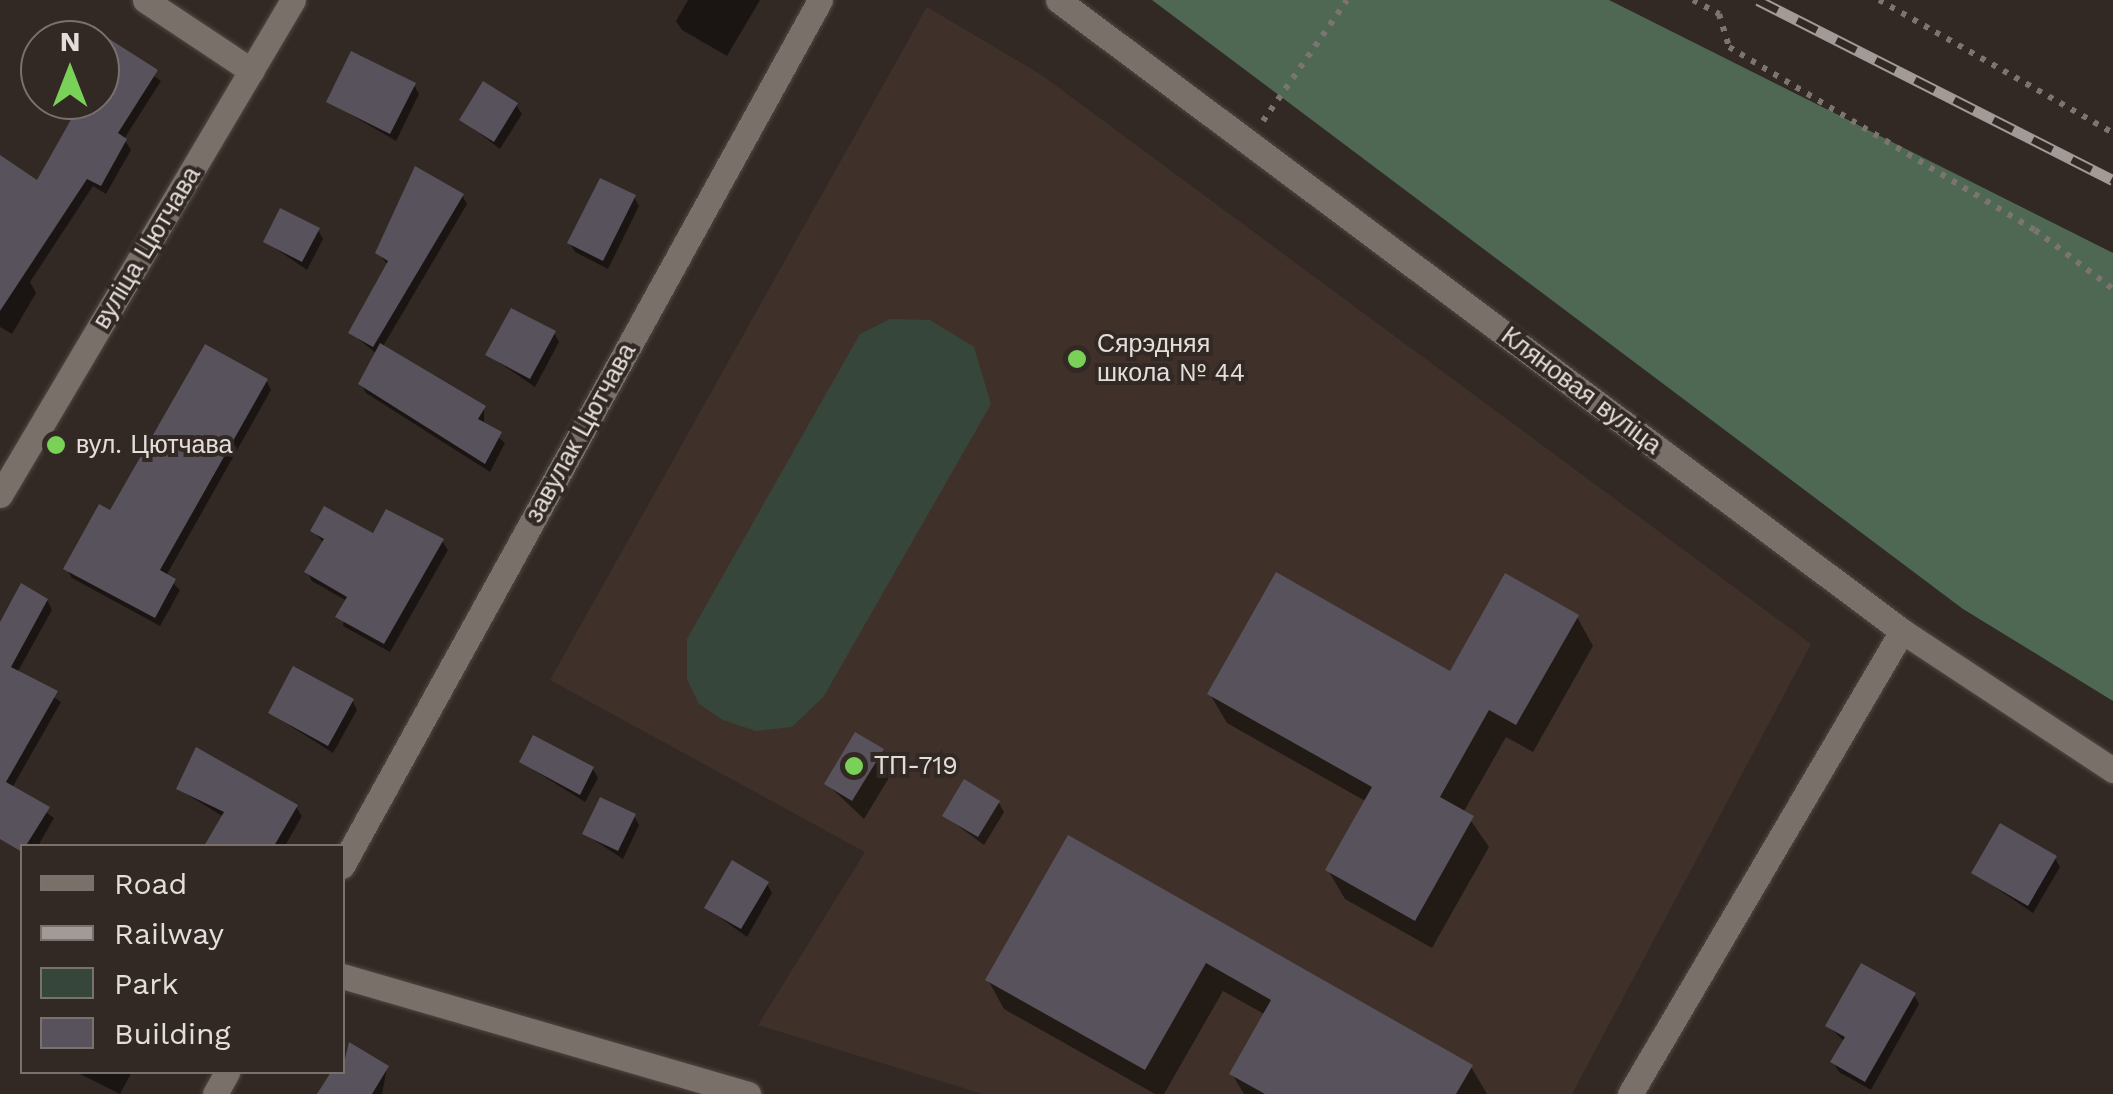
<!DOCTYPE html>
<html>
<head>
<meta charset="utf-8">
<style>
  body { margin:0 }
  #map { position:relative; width:2113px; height:1094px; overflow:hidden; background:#322924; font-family:"Work Sans",sans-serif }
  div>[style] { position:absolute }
  .built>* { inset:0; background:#3f3129 }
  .green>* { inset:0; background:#37463a }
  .forest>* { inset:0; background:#4e6853 }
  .shadow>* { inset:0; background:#0007 }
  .building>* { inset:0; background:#57525b }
  .path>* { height:6px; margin-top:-3px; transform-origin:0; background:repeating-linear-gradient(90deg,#7c7470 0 5px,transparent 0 13px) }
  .roads { filter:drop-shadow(0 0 2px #4f4743) drop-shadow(0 0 2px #4f4743) }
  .minor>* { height:25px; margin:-12.5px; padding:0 12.5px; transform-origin:12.5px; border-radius:12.5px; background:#7a706a }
  .rail>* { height:11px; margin-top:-5.5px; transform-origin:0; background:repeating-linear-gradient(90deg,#322924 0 22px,#a19a97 0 44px); box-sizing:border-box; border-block:2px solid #a19a97 }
  .dots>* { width:28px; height:28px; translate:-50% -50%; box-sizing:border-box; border:5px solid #322924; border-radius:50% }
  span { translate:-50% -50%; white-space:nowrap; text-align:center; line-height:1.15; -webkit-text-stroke:8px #322924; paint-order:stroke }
  .street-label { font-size:25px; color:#e4dedb }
  .poi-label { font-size:25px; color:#e4dedb }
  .left { translate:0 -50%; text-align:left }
  .legend { position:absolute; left:20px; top:844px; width:325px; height:230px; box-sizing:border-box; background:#322924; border:2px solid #79716d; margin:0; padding:12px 18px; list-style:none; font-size:30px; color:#e4dedb }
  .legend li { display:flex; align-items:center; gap:20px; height:50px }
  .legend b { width:50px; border:2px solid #79716d }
  .north { position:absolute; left:20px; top:20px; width:100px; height:100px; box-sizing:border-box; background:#322924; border:2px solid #79716d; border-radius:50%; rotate:0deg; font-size:28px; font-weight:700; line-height:40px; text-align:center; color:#e4dedb }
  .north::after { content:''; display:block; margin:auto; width:35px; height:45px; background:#79d157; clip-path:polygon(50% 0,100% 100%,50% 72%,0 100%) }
</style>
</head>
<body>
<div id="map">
  <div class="built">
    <i style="clip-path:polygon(927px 7px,1040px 74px,1811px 644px,1572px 1094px,983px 1094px,758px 1025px,865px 852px,550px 680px)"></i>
  </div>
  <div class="green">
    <i style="clip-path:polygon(890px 319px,930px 320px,974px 347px,991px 404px,824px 696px,792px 727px,756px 731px,723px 720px,699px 704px,687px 679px,687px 639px,860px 334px)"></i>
  </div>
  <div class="forest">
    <i style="clip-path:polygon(1152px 0,1609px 0,2113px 253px,2113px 701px,1963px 609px)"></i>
  </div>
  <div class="shadow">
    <i style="clip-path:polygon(688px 0,760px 0,727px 56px,682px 30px,676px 21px)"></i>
    <i style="clip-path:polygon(98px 35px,161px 81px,124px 139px,131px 150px,106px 194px,93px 186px,30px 282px,36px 293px,12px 334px,0 327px,0 179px,38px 183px,85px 100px,100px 100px)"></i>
    <i style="clip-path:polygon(414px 85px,419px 94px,396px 141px,329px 102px)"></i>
    <i style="clip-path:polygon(516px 105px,522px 114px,500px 149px,462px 120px)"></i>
    <i style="clip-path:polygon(462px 195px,467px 204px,382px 348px,484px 408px,484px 425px,505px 443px,490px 472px,366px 393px,361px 384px,377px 354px,351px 333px,388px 265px,378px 253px)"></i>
    <i style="clip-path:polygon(634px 197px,639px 206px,608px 269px,575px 252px,570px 243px)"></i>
    <i style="clip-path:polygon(318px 230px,323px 239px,307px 270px,266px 242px)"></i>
    <i style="clip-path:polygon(554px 333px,559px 342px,535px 387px,488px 355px)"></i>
    <i style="clip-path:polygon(266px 380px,271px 390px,166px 576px,180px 590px,160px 626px,72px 578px,66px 568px,110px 514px)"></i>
    <i style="clip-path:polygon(313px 531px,442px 541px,448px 550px,390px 652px,343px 626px,347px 601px,312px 581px,307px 572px,324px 543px)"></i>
    <i style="clip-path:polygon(47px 600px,52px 610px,17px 673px,61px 702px,12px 788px,54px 818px,38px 846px,27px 846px,0 832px,0 627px)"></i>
    <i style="clip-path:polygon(1577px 617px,1593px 646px,1533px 752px,1506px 737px,1464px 811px,1489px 847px,1432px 948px,1345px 899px,1328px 870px,1367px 802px,1227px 723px,1210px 694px,1450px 674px)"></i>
    <i style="clip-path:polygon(352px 700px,357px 710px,333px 753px,270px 713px)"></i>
    <i style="clip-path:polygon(882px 751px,893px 771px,864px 819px,827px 784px)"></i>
    <i style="clip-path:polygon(521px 762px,593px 769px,598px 778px,585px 802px)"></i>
    <i style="clip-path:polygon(178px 789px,296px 807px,302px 816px,285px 846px,207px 846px,224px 817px)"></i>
    <i style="clip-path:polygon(999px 803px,1004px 812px,984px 845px,945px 816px)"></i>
    <i style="clip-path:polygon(634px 816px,639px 825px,623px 859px,585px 834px)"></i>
    <i style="clip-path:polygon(1068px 838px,1471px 1067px,1487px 1094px,1244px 1094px,1232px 1074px,1266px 1015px,1223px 991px,1164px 1094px,1155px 1094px,1004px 1009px,988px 980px)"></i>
    <i style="clip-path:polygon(2055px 858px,2060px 867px,2033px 913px,1974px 873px)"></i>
    <i style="clip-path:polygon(767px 884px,772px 893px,747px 937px,707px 908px)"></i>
    <i style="clip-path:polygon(1914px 995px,1919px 1004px,1871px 1090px,1839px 1072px,1833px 1062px,1845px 1042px,1828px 1026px)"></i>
    <i style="clip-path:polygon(350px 1046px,387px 1068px,382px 1094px,320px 1094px,342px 1072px)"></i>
    <i style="clip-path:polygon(76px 1072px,132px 1072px,120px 1094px)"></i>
  </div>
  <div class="building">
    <i style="clip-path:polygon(100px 33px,158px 70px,118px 133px,127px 139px,101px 186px,87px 179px,0 311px,0 155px,37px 180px,82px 100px,100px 100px)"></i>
    <i style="clip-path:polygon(351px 51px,416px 83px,390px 134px,326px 102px)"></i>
    <i style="clip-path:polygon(483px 81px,518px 103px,494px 142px,459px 120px)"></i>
    <i style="clip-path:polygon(415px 166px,464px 194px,373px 347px,348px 333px,388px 261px,375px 253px)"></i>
    <i style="clip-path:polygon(600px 178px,636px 195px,603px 261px,567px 243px)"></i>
    <i style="clip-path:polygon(280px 208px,320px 228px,302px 262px,263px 242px)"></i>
    <i style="clip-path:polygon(511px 308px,556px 331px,530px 379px,485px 355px)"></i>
    <i style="clip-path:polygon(380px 343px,486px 406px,478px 419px,502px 432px,485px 464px,358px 384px)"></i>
    <i style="clip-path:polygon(205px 344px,268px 379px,160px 570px,176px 579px,155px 618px,63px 569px,99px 504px,110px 510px)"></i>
    <i style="clip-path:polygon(324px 506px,373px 533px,386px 509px,444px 539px,384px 644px,335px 617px,347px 597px,304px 572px,324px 539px,310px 531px)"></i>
    <i style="clip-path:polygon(1276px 572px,1450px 671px,1505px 573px,1579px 615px,1516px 725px,1489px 710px,1440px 797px,1474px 816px,1415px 921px,1325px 870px,1372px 787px,1207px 694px)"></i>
    <i style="clip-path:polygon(21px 583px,48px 599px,11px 667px,58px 691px,6px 782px,50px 807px,22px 852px,0 839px,0 622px)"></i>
    <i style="clip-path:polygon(293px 666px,354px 699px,328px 746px,268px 713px)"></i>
    <i style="clip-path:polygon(855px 732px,884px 749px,852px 801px,824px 784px)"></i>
    <i style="clip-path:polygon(533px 735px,594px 767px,580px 795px,519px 762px)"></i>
    <i style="clip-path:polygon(196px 747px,298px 805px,274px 846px,204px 846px,224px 812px,176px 789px)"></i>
    <i style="clip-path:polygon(964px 779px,1000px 801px,978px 837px,942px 816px)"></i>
    <i style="clip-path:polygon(600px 797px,636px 814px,618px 851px,582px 834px)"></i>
    <i style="clip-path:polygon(2000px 823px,2057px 856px,2028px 906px,1971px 873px)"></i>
    <i style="clip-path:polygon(1068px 835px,1473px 1065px,1456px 1094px,1265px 1094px,1229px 1074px,1271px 1000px,1206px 963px,1145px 1070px,985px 980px)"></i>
    <i style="clip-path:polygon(732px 860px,769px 882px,741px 929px,704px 908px)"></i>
    <i style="clip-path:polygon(1861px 963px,1916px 993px,1865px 1082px,1830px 1062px,1845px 1037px,1825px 1026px)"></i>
    <i style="clip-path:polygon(349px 1042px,389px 1066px,372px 1094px,317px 1094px,331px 1072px,342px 1072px)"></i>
  </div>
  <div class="path">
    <i style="left:1693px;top:0;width:30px;rotate:28deg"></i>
    <i style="left:1719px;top:14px;width:34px;rotate:73deg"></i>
    <i style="left:1729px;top:47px;width:357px;rotate:30.9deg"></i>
    <i style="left:2035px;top:230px;width:98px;rotate:37.1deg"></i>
    <i style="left:1879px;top:0;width:269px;rotate:29.6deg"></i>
    <i style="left:1263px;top:121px;width:147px;rotate:-55.2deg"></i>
  </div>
  <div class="roads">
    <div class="minor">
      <i style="left:145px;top:0;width:128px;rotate:33.6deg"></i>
      <i style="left:1058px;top:0;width:1054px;rotate:36.78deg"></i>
      <i style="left:1902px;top:631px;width:253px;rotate:33.4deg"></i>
      <i style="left:0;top:495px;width:575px;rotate:-59.38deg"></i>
      <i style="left:342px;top:866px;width:989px;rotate:-61.1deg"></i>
      <i style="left:342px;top:976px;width:423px;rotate:16.2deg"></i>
      <i style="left:215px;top:1094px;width:25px;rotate:-61deg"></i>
      <i style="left:1630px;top:1094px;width:537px;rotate:-59.57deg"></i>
    </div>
  </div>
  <div class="rail">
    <i style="left:1758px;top:0;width:398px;rotate:26.9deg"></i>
  </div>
  <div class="dots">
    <i style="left:1077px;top:359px;background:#79d157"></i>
    <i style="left:56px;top:445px;background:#79d157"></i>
    <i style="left:854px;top:766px;background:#79d157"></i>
  </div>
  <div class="street-label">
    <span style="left:147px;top:248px;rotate:-59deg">вуліца Цютчава</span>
    <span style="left:1581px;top:391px;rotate:37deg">Кляновая вуліца</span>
    <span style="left:581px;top:433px;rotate:-61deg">завулак Цютчава</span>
  </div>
  <div class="poi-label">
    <span class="left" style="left:1097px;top:359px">Сярэдняя<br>школа № 44</span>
    <span class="left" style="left:76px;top:445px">вул. Цютчава</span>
    <span class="left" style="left:874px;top:766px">ТП-719</span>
  </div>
  <ul class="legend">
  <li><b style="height:12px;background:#7a706a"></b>Road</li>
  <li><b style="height:12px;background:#a19a97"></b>Railway</li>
  <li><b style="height:28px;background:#37463a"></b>Park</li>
  <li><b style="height:28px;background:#57525b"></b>Building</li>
  </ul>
  <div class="north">N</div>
</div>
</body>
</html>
